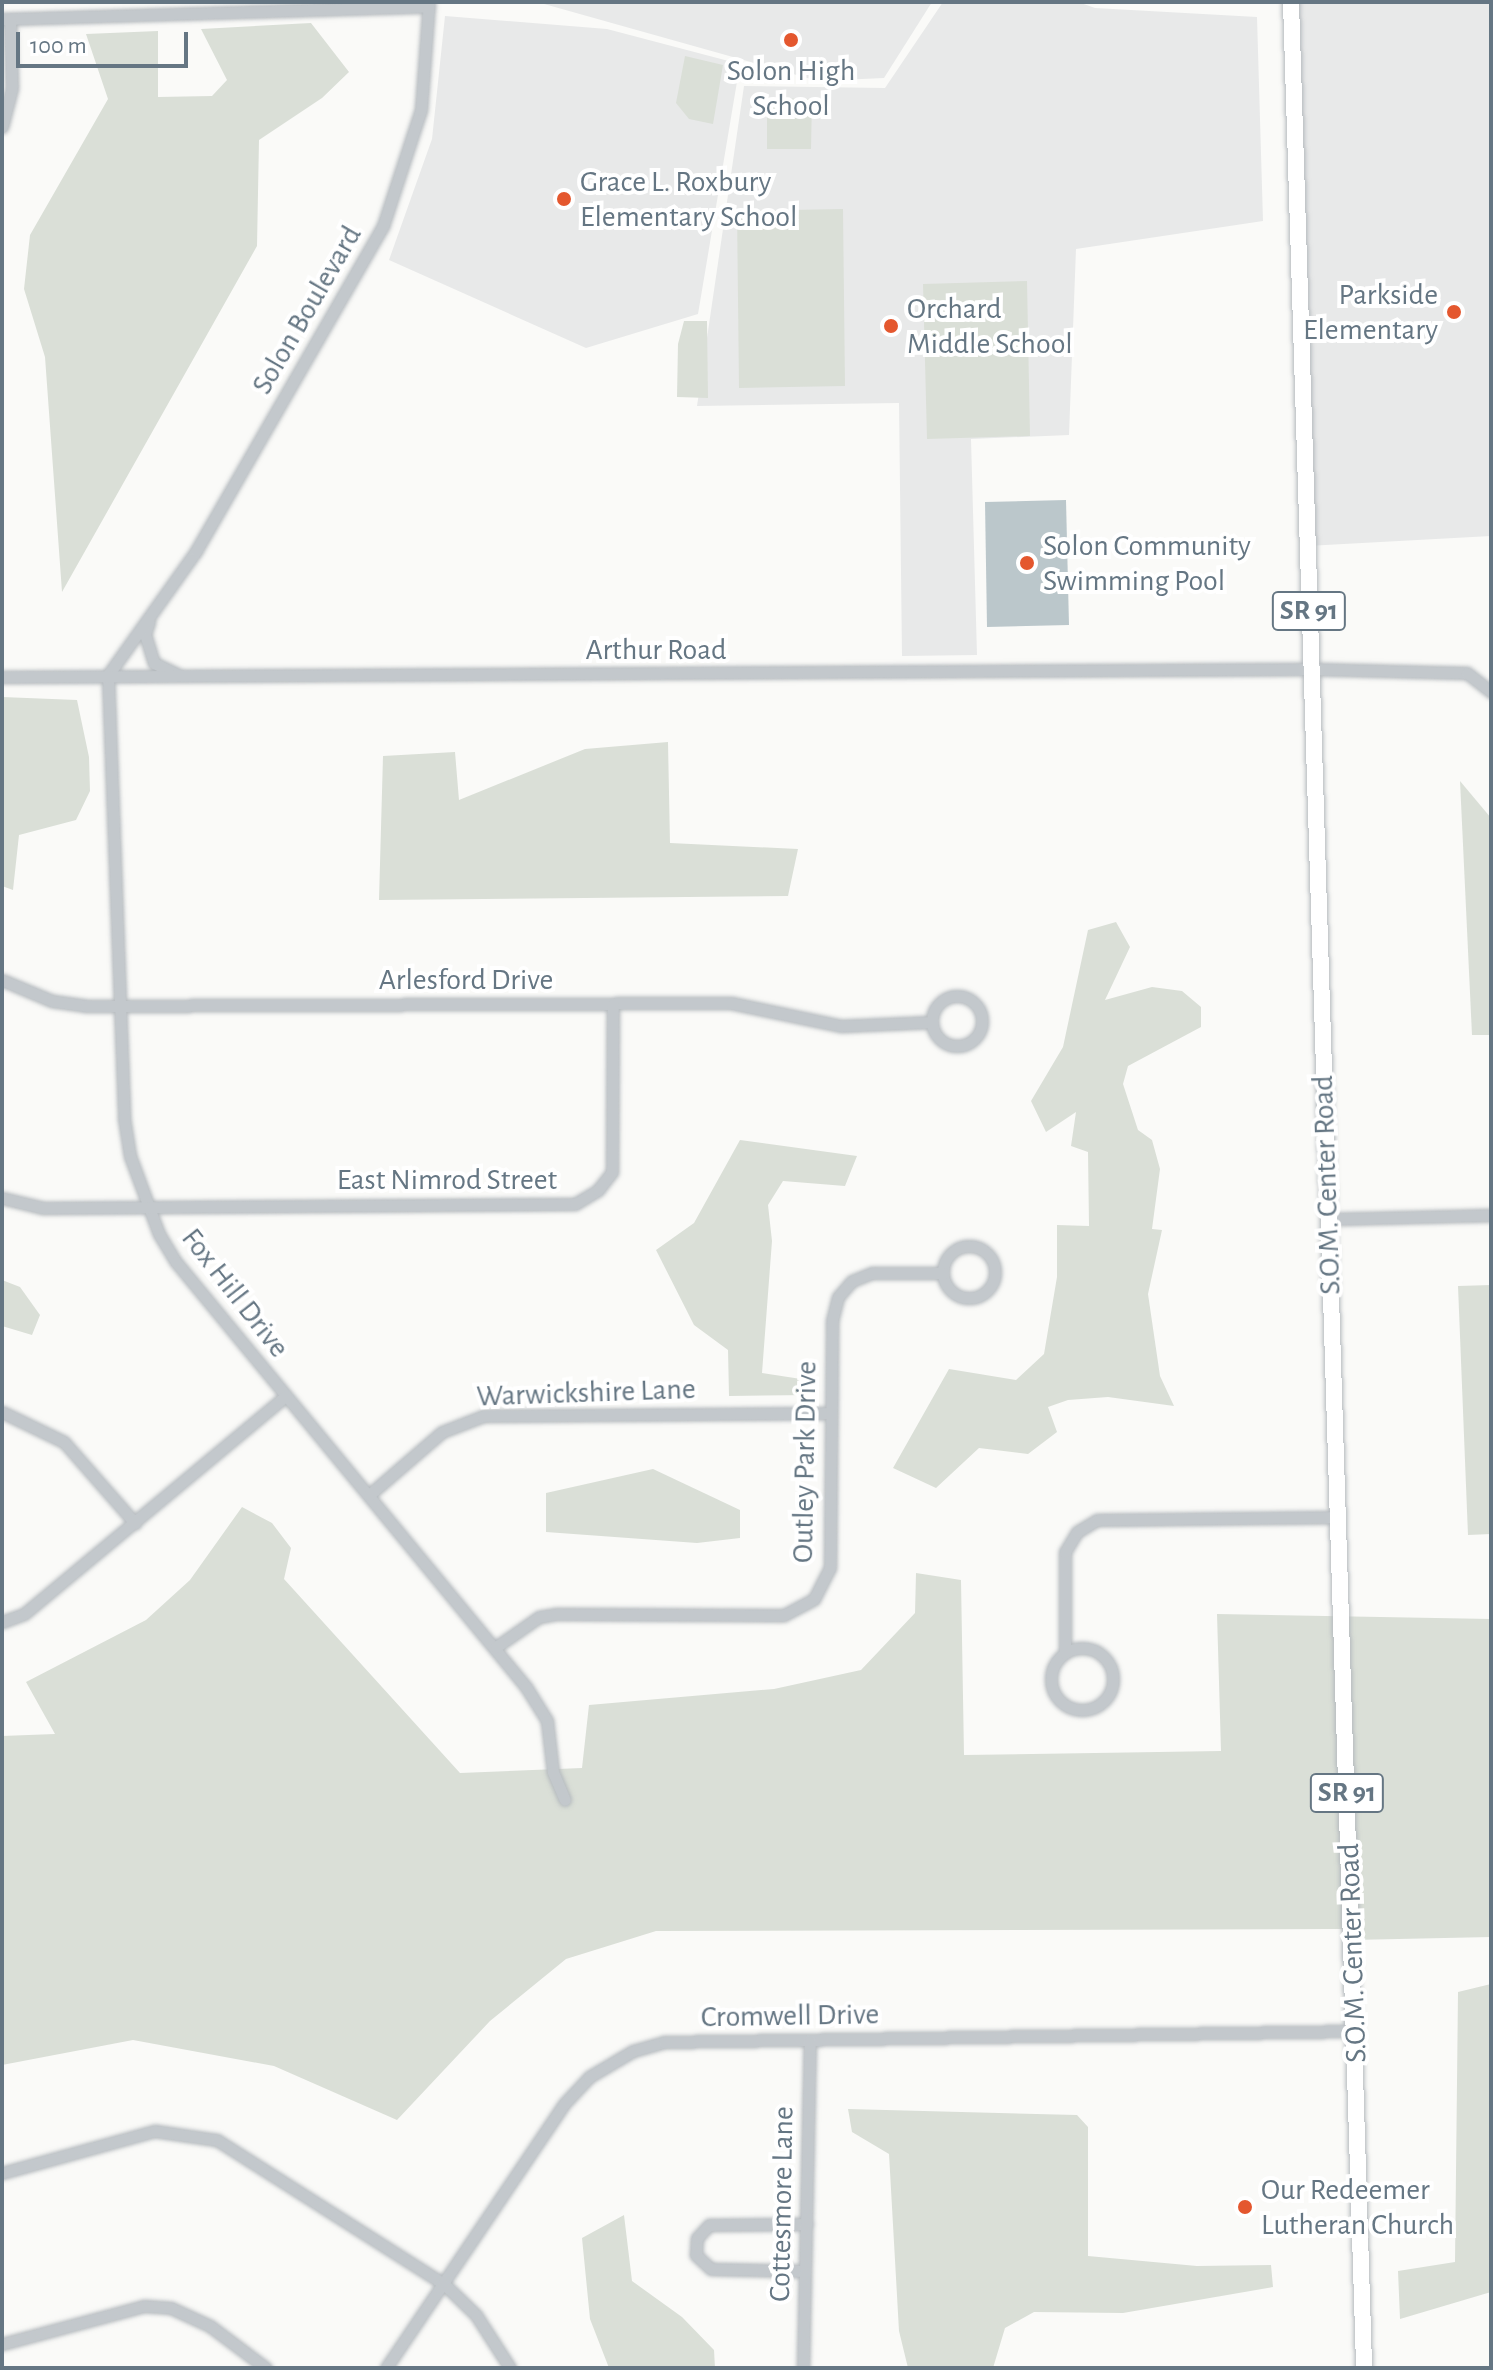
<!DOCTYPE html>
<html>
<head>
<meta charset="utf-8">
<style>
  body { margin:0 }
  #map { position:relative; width:1493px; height:2370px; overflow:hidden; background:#fafaf8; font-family:"Alegreya Sans",sans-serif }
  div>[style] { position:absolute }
  .built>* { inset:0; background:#e8e9e9 }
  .green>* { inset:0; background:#dadfd7 }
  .water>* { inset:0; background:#bbc7cb }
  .roads { filter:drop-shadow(0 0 2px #b5babe) drop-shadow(0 0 2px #b5babe) }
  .minor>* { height:11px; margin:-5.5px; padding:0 5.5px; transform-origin:5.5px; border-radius:5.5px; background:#c3c8cc }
  .minor>.ring { margin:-5.5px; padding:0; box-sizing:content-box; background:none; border:11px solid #c3c8cc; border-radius:50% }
  .primary>* { height:16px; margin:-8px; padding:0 8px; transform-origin:8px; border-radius:8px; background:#fff }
  .dots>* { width:22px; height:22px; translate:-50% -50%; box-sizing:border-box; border:4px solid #fff; border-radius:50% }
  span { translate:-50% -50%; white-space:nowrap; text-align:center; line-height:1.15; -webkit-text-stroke:8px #fff; paint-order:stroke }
  .shield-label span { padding:2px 6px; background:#fff; border:2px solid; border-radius:6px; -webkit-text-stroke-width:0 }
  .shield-label { font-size:28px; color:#657683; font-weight:700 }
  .poi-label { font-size:30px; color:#657683 }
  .left { translate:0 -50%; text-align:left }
  .right { translate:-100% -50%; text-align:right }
  .street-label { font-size:30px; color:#657683 }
  .frame { position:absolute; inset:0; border:4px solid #657683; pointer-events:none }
  .scale { position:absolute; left:16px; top:32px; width:172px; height:36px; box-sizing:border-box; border:4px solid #657683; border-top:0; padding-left:10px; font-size:24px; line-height:28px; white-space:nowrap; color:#657683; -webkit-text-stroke:6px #fff; paint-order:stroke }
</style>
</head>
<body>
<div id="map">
  <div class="built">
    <i style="clip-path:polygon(537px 2px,932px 2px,884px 78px,818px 81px)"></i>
    <i style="clip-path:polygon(943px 2px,1078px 2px,1095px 8px,1257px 17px,1263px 221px,1076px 249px,1069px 435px,971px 439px,977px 655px,902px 656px,899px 403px,697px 406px,744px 86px,885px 88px)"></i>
    <i style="clip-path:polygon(1290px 2px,1491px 2px,1491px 536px,1307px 546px)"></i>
    <i style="clip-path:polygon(445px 16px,607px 29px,740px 64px,698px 314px,586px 348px,389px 260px,432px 139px)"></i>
  </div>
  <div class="green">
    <i style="clip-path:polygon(311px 23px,349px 72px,322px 98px,259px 140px,257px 246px,62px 592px,45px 357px,24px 289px,30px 235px,108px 99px,86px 34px,158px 31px,158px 97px,212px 96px,227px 80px,201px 29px)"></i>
    <i style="clip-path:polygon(685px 56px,723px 65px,713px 124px,689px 119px,676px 103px)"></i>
    <i style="clip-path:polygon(767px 98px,812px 99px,811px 149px,767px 149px)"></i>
    <i style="clip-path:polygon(843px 209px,845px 386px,739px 388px,737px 211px)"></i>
    <i style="clip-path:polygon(1027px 281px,1030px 436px,927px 439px,923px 284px)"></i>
    <i style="clip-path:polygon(684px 321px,707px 321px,708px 398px,677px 397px,678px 344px)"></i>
    <i style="clip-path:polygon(2px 697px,77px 700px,89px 757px,90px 791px,76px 820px,19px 835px,13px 890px,2px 886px)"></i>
    <i style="clip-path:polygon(668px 742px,670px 843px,798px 849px,788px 896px,379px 900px,383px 756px,455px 752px,459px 800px,585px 749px)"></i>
    <i style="clip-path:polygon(1460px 781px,1491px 818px,1491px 1035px,1472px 1035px)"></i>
    <i style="clip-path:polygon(1116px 922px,1130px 947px,1105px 1000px,1152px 987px,1182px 991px,1201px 1007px,1201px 1027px,1128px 1066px,1123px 1084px,1138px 1130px,1152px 1140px,1160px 1169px,1152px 1229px,1162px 1230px,1148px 1294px,1160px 1376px,1174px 1406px,1108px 1397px,1068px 1400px,1048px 1407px,1057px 1432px,1028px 1454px,979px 1448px,936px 1488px,893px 1468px,949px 1369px,1016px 1380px,1044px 1354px,1057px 1277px,1057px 1225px,1089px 1226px,1088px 1152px,1071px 1146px,1076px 1112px,1046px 1132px,1031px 1101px,1063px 1047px,1088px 930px)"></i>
    <i style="clip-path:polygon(740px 1140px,857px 1156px,845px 1186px,783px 1181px,768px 1205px,772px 1241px,762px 1373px,814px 1381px,812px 1395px,729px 1396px,728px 1350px,694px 1325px,656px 1250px,694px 1223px)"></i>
    <i style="clip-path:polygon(2px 1280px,20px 1287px,40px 1315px,32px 1335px,2px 1326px)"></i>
    <i style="clip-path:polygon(1491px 1285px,1491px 1534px,1468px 1535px,1458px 1286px)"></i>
    <i style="clip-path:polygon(653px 1469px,740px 1510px,740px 1538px,697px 1543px,546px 1532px,546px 1493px)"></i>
    <i style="clip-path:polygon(242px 1507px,272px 1523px,291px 1548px,284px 1579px,460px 1773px,582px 1768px,589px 1705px,774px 1689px,861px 1670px,915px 1613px,916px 1573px,961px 1580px,964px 1755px,1221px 1751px,1217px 1614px,1491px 1619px,1491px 1937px,1352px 1940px,1352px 1929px,1327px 1929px,656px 1931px,566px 1959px,490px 2021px,397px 2120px,274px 2066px,133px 2040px,2px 2065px,2px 1736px,55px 1734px,26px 1682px,146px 1620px,190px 1580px)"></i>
    <i style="clip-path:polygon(1491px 1984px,1491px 2292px,1400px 2319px,1398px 2271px,1455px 2262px,1458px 1992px)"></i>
    <i style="clip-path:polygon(848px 2109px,1077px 2115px,1088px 2127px,1088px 2256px,1197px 2266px,1271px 2265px,1273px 2287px,1123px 2313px,1034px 2312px,1005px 2328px,993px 2368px,908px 2368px,899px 2331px,889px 2154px,852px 2132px)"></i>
    <i style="clip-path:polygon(624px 2215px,632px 2281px,682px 2317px,714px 2350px,715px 2368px,609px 2368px,590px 2319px,582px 2238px)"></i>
  </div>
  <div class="water">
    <i style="clip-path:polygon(1066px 500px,1069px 625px,987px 627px,985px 502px)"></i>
  </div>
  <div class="roads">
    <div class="minor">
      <i style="left:2px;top:19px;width:427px;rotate:-1.7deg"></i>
      <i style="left:2px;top:127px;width:40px;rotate:-75.6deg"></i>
      <i style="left:12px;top:88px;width:69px;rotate:-91.7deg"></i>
      <i style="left:149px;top:622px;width:13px;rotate:108deg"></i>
      <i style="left:145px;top:634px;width:30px;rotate:73deg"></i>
      <i style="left:154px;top:663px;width:28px;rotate:26deg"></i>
      <i style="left:108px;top:675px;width:443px;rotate:87.9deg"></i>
      <i style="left:124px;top:1118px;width:38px;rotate:81deg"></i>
      <i style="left:130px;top:1156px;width:83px;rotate:69.6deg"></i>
      <i style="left:159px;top:1234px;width:33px;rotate:59deg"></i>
      <i style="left:176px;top:1262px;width:551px;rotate:50.53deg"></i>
      <i style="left:526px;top:1687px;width:40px;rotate:58deg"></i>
      <i style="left:547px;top:1721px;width:51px;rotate:83.3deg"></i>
      <i style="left:553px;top:1772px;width:30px;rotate:67deg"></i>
      <i style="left:108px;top:675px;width:152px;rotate:-54.6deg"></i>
      <i style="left:196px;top:551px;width:375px;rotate:-60.1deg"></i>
      <i style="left:383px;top:226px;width:122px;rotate:-71.9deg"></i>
      <i style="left:421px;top:110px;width:108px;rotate:-85.8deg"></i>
      <i style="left:2px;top:677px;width:1309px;rotate:-0.35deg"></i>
      <i style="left:1311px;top:669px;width:156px;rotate:1.5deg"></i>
      <i style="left:1467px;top:673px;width:31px;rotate:38deg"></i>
      <i style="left:2px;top:980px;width:54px;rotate:22.8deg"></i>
      <i style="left:52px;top:1001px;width:34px;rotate:8deg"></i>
      <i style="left:86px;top:1006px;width:645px;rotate:-0.27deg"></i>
      <i style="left:731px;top:1003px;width:112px;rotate:11.8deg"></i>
      <i style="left:841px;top:1026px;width:91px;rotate:-2.5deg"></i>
      <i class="ring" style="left:932px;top:996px;width:39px;height:39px"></i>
      <i style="left:2px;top:1198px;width:42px;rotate:13.7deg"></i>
      <i style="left:43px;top:1208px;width:532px;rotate:-0.43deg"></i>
      <i style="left:575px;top:1204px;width:27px;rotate:-31deg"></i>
      <i style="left:598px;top:1190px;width:23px;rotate:-52deg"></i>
      <i style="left:612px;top:1172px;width:168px;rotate:-89.7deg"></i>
      <i style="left:1328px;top:1219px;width:163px;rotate:-1.4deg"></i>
      <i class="ring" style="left:943px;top:1246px;width:41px;height:41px"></i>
      <i style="left:2px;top:1412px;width:69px;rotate:25.8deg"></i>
      <i style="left:64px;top:1442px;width:108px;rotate:48.8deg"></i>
      <i style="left:369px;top:1495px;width:96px;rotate:-40.8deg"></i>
      <i style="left:442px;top:1432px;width:44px;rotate:-21.3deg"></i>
      <i style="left:483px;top:1416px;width:348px;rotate:-0.5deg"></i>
      <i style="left:2px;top:1622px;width:23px;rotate:-20deg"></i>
      <i style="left:24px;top:1614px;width:341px;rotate:-39.8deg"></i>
      <i style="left:496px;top:1647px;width:52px;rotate:-34.9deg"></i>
      <i style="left:539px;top:1617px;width:17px;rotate:-10deg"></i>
      <i style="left:556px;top:1614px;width:228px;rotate:0.3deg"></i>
      <i style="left:784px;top:1615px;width:34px;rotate:-28deg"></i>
      <i style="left:814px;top:1599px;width:35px;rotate:-63deg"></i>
      <i style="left:830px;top:1568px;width:247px;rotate:-89.5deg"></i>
      <i style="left:832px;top:1321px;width:25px;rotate:-76deg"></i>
      <i style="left:838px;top:1297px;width:21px;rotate:-49deg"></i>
      <i style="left:852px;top:1281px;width:22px;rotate:-22deg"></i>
      <i style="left:872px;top:1273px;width:71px"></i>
      <i class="ring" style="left:1051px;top:1648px;width:51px;height:51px"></i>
      <i style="left:1065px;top:1653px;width:101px;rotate:-90deg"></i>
      <i style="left:1065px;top:1552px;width:23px;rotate:-59deg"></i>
      <i style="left:1077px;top:1532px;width:23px;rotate:-31deg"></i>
      <i style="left:1097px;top:1520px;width:240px;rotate:-0.7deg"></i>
      <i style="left:2px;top:2173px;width:159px;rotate:-15.4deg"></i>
      <i style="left:155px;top:2131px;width:63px;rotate:8.3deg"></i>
      <i style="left:217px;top:2140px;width:269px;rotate:32.4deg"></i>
      <i style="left:444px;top:2284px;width:45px;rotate:44.1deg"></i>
      <i style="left:476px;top:2315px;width:63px;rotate:57.3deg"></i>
      <i style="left:804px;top:2271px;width:93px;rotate:-178.8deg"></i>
      <i style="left:711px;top:2269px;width:21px;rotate:-137deg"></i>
      <i style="left:696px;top:2255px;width:17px;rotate:-87deg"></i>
      <i style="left:697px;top:2238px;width:18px;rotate:-47deg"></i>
      <i style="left:709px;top:2225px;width:98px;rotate:-0.6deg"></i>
      <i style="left:2px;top:2344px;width:147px;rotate:-15deg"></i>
      <i style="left:144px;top:2306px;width:27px;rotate:4deg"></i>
      <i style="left:171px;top:2308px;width:43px;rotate:24.8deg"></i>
      <i style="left:210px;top:2326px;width:70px;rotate:36.9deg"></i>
      <i style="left:386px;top:2368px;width:318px;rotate:-56deg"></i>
      <i style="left:564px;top:2104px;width:37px;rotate:-47deg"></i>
      <i style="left:589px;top:2077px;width:51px;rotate:-30.6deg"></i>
      <i style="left:633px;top:2051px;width:32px;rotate:-16deg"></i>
      <i style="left:664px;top:2042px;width:692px;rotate:-0.91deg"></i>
      <i style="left:803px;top:2368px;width:328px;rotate:-88.8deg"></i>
    </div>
    <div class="primary">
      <i style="left:1291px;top:2px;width:2367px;rotate:88.23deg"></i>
    </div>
  </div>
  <div class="dots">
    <i style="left:791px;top:40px;background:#e4572e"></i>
    <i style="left:564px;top:199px;background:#e4572e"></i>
    <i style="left:1454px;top:312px;background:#e4572e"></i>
    <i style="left:891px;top:326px;background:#e4572e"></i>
    <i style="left:1027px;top:563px;background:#e4572e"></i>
    <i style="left:1245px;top:2207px;background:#e4572e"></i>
  </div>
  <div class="shield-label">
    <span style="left:1309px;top:611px">SR 91</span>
    <span style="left:1347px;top:1793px">SR 91</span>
  </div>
  <div class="poi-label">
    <span style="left:791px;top:88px">Solon High<br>School</span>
    <span class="left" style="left:580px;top:199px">Grace L. Roxbury<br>Elementary School</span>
    <span class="right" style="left:1438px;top:312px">Parkside<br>Elementary</span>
    <span class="left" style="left:907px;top:326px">Orchard<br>Middle School</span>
    <span class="left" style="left:1043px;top:563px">Solon Community<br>Swimming Pool</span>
    <span class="left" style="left:1261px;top:2207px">Our Redeemer<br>Lutheran Church</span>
  </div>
  <div class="street-label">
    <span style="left:307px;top:310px;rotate:-60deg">Solon Boulevard</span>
    <span style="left:656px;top:650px">Arthur Road</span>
    <span style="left:466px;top:980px">Arlesford Drive</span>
    <span style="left:447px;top:1180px">East Nimrod Street</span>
    <span style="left:1327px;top:1185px;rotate:-92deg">S.O.M. Center Road</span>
    <span style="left:235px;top:1293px;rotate:52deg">Fox Hill Drive</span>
    <span style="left:586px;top:1393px;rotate:-2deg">Warwickshire Lane</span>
    <span style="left:805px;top:1462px;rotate:-89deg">Outley Park Drive</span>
    <span style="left:1353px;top:1953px;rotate:-92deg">S.O.M. Center Road</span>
    <span style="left:790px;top:2016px;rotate:-1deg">Cromwell Drive</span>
    <span style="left:782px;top:2204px;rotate:-89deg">Cottesmore Lane</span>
  </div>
  <div class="frame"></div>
  <div class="scale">100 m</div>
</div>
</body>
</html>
